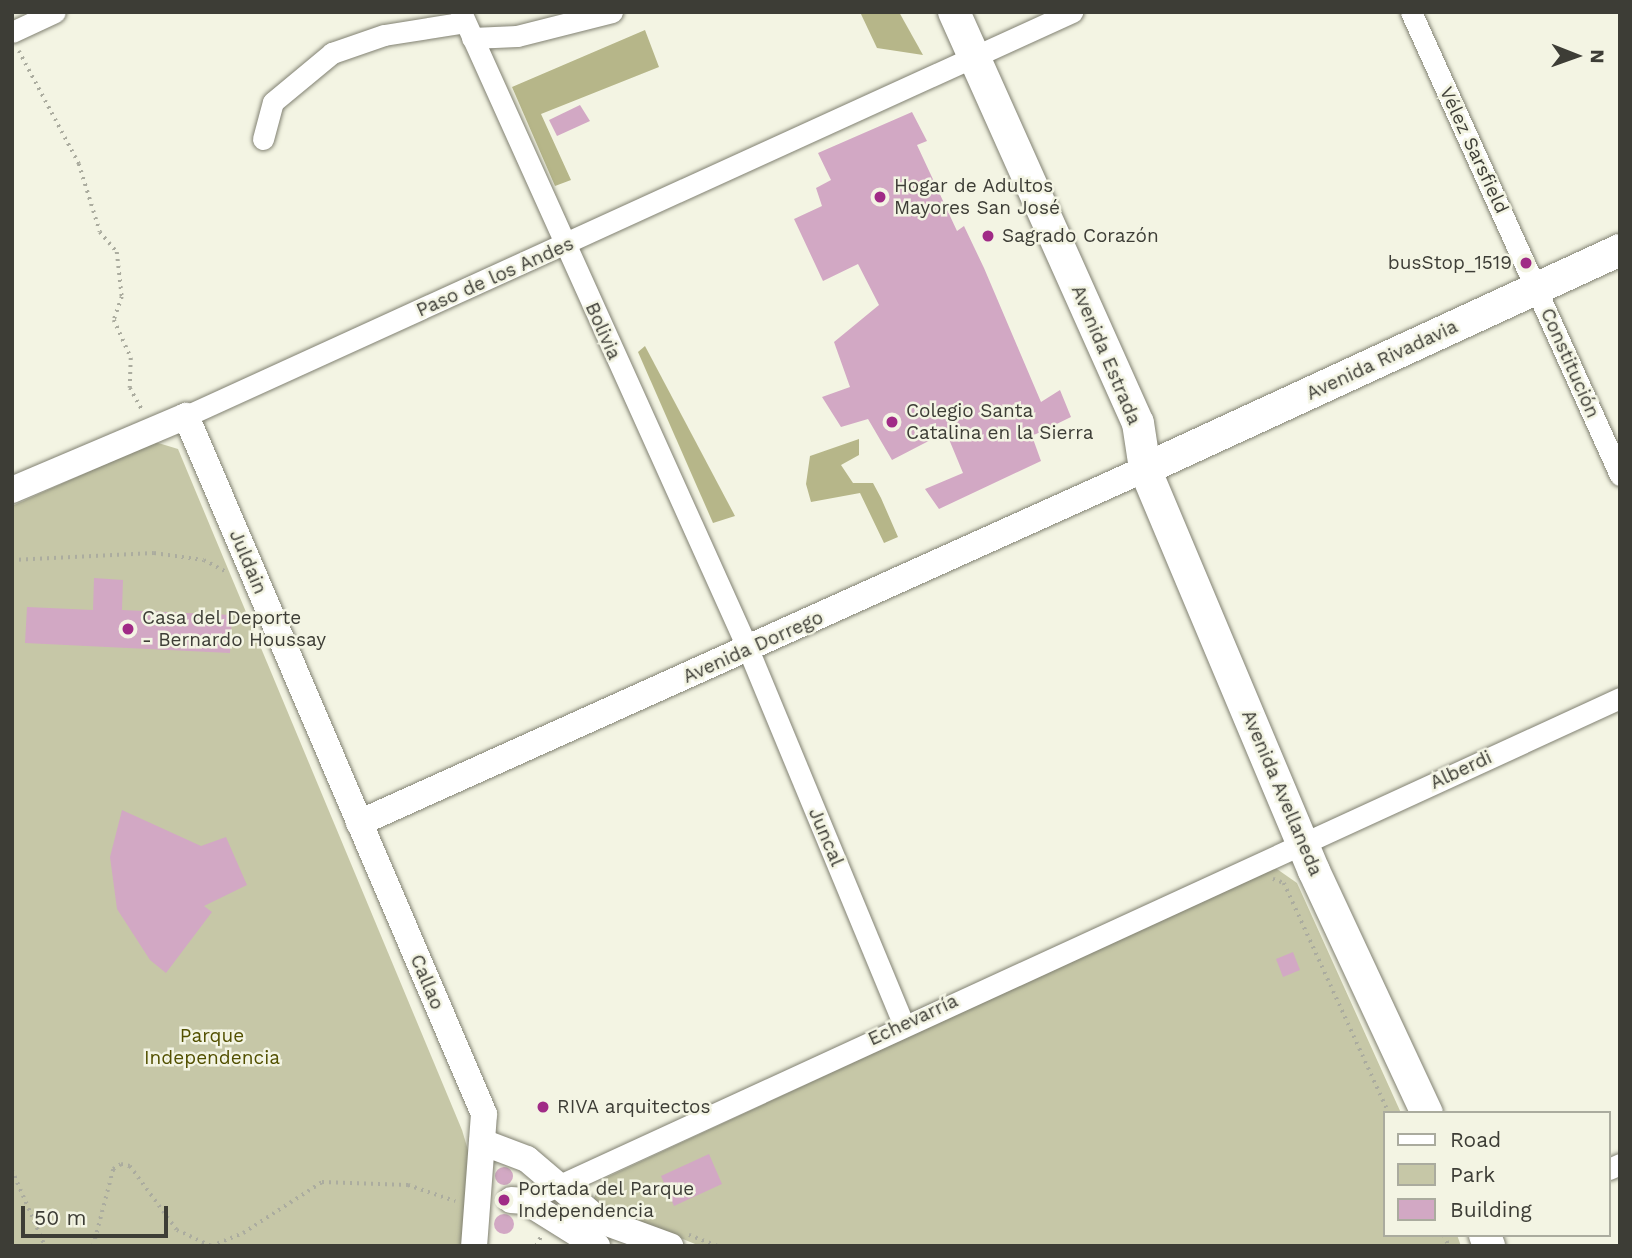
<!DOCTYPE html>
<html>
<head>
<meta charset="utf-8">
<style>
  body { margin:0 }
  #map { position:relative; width:1632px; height:1258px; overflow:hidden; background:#f3f4e3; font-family:"Work Sans",sans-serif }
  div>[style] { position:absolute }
  .green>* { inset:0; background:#c6c7a7 }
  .forest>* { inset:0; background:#b6b689 }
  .building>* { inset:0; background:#d2a8c4 }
  .round { border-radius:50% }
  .path>* { height:3.5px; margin-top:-1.75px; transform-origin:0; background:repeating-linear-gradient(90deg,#abac9f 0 2px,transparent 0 7px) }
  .roads { filter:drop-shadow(0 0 2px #818172) drop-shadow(0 0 2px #818172) }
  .minor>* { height:21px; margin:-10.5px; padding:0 10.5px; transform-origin:10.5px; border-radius:10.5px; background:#fff }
  .tertiary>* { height:26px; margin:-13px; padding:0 13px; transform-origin:13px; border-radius:13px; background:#fff }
  .secondary>* { height:32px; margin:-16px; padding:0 16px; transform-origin:16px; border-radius:16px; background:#fff }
  .dots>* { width:19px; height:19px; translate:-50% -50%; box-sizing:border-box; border:4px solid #f3f4e3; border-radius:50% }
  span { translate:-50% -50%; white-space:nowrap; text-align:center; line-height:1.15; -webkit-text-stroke:5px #f3f4e3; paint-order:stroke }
  .street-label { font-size:19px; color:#3d3d36 }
  .poi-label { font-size:19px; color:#3d3d36 }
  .left { translate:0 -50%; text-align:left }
  .right { translate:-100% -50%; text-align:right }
  .park-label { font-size:19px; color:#525000 }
  .frame { position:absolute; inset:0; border:14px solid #3d3d36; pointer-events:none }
  .legend { position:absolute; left:1383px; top:1111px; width:228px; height:126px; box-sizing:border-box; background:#f3f4e3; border:2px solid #aaab9e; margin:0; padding:9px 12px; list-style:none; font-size:21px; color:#3d3d36 }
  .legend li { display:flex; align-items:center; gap:14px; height:35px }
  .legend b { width:35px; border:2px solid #aaab9e }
  .north { position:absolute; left:1541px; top:21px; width:70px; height:70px; -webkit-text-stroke:5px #f3f4e3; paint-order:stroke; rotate:91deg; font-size:19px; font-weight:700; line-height:28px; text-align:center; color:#3d3d36 }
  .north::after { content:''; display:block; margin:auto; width:24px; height:32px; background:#3d3d36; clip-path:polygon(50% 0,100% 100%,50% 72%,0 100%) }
  .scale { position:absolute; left:21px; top:1206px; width:147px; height:32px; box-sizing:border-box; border:4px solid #3d3d36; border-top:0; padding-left:9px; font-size:21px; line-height:24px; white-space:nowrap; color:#3d3d36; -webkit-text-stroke:5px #f3f4e3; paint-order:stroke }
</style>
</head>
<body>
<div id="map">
  <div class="green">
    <i style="clip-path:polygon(155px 442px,178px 449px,462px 1130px,473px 1167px,466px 1246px,12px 1246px,12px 506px)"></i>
    <i style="clip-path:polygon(1274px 867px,1297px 883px,1401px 1113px,1385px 1113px,1385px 1235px,1457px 1235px,1461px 1246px,700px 1246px,592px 1202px,603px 1179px)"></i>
  </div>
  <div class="forest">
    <i style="clip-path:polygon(860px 12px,899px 12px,923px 55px,877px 48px)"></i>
    <i style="clip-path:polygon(645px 30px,659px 67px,541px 114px,571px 180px,555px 186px,512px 87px)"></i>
    <i style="clip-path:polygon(645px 346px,735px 516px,713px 523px,638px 352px)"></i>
    <i style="clip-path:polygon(859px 439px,859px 455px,841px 465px,853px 483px,873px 483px,881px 498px,898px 537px,884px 543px,860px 493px,811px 502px,806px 484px,810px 456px)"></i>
  </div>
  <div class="building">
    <i style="clip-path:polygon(580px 105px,590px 121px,557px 136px,549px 120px)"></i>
    <i style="clip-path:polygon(912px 112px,927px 141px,917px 145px,957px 231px,964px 226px,984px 268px,1041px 402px,1060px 390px,1071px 417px,1032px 436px,1041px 461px,939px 509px,925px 489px,963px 473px,946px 432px,892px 460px,868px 419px,841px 427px,822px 397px,850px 387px,834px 342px,879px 305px,858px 264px,823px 281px,794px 219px,822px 206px,816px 188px,831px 180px,818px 153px)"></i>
    <i style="clip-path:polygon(94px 578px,123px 580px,122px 610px,232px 615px,230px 653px,25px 643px,27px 607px,93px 610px)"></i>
    <i style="clip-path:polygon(122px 810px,201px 846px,226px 837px,247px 885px,204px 906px,212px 912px,166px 973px,150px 960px,117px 909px,110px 857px)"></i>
    <i style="clip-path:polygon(1293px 952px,1300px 970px,1283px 977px,1276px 959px)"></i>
    <i style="clip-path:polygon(709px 1154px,722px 1184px,674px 1206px,661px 1176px)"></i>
    <i class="round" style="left:495px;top:1167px;width:18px;height:18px"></i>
    <i class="round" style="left:494px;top:1214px;width:20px;height:20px"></i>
  </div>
  <div class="path">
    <i style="left:19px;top:51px;width:128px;rotate:62deg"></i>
    <i style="left:79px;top:164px;width:71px;rotate:72.8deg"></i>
    <i style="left:100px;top:232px;width:26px;rotate:50deg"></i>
    <i style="left:117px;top:252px;width:45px;rotate:83.7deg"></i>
    <i style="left:122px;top:297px;width:24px;rotate:109deg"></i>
    <i style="left:114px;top:320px;width:42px;rotate:65.9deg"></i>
    <i style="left:131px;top:358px;width:30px;rotate:92deg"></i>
    <i style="left:130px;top:388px;width:25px;rotate:61deg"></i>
    <i style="left:12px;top:560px;width:142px;rotate:-2.8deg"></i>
    <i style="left:154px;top:553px;width:50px;rotate:8deg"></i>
    <i style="left:204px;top:560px;width:26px;rotate:28deg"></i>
    <i style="left:1273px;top:879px;width:12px;rotate:20deg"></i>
    <i style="left:1284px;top:883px;width:253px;rotate:65.5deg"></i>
    <i style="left:12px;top:1170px;width:83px;rotate:66.5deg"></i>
    <i style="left:689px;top:1235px;width:31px;rotate:21deg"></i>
    <i style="left:1444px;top:1235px;width:12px;rotate:66deg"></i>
    <i style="left:93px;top:1246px;width:80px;rotate:-75.4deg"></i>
    <i style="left:113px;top:1169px;width:9px;rotate:-32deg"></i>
    <i style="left:121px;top:1164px;width:9px;rotate:13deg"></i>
    <i style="left:130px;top:1166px;width:79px;rotate:53.7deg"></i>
    <i style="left:177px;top:1230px;width:38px;rotate:25deg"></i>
    <i style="left:211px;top:1246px;width:35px;rotate:-22deg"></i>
    <i style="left:243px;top:1233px;width:94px;rotate:-32.8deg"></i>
    <i style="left:322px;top:1182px;width:86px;rotate:2deg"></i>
    <i style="left:408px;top:1185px;width:50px;rotate:18.8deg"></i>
    <i style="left:536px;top:1246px;width:11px;rotate:-63deg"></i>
  </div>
  <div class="roads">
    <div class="minor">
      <i style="left:461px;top:12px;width:699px;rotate:65.75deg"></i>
      <i style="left:748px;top:649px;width:406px;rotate:67.5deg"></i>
      <i style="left:1411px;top:12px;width:508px;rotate:65.71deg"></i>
      <i style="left:12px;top:32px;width:47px;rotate:-24.9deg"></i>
      <i style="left:472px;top:38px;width:45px;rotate:-2.5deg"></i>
      <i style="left:517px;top:36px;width:98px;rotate:-14.2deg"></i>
      <i style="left:263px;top:139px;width:38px;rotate:-75deg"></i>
      <i style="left:273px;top:102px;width:77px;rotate:-39.7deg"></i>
      <i style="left:332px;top:53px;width:55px;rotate:-19.1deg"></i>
      <i style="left:384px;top:35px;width:82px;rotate:-9.1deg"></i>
      <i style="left:186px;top:416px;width:974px;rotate:-24.51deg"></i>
      <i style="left:1609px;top:1169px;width:12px;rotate:-24deg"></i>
      <i style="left:525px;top:1201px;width:1205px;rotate:-24.67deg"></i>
    </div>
    <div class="tertiary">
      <i style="left:12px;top:490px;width:189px;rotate:-23deg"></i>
      <i style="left:186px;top:416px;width:759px;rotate:66.88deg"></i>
      <i style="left:484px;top:1114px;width:132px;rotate:94.3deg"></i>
      <i style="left:359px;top:823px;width:862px;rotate:-24.25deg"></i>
      <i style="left:482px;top:1142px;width:48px;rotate:20.7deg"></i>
      <i style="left:527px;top:1159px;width:94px;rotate:40.3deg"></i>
      <i style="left:599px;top:1220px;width:76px;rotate:20.1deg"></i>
      <i style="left:511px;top:1200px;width:14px;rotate:4deg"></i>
      <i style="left:525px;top:1201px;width:85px;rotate:32deg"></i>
    </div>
    <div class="secondary">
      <i style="left:954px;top:12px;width:450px;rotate:65.9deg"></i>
      <i style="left:1138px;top:423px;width:47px;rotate:81.3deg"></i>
      <i style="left:1145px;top:469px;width:436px;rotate:67.2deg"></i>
      <i style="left:1314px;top:871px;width:267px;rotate:65deg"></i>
      <i style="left:1145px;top:469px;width:523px;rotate:-24.75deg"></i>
      <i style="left:1485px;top:1235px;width:12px;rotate:70deg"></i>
    </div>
  </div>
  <div class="dots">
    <i style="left:880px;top:197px;background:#a02b86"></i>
    <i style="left:988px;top:236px;background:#a02b86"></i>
    <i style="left:1526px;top:263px;background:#a02b86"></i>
    <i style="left:892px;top:422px;background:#a02b86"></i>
    <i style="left:128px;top:629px;background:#a02b86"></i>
    <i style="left:543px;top:1107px;background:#a02b86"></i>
    <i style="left:504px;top:1200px;background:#a02b86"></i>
  </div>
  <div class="street-label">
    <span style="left:1474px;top:150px;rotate:65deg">Vélez Sarsfield</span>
    <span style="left:495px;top:277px;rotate:-24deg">Paso de los Andes</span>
    <span style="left:603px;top:331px;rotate:66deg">Bolivia</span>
    <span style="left:1106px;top:355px;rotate:67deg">Avenida Estrada</span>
    <span style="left:1382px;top:360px;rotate:-25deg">Avenida Rivadavia</span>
    <span style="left:1570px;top:363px;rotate:66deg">Constitución</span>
    <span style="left:248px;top:562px;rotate:67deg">Juldain</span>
    <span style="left:753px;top:647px;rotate:-24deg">Avenida Dorrego</span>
    <span style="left:1461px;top:770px;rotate:-25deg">Alberdi</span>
    <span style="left:1282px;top:793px;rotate:67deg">Avenida Avellaneda</span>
    <span style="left:826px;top:837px;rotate:67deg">Juncal</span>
    <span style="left:427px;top:982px;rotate:67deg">Callao</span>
    <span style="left:913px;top:1020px;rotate:-25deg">Echevarría</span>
  </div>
  <div class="poi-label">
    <span class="left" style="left:894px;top:197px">Hogar de Adultos<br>Mayores San José</span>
    <span class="left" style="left:1002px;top:236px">Sagrado Corazón</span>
    <span class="right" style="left:1512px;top:263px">busStop_1519</span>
    <span class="left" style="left:906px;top:422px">Colegio Santa<br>Catalina en la Sierra</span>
    <span class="left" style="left:142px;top:629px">Casa del Deporte<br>- Bernardo Houssay</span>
    <span class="left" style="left:557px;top:1107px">RIVA arquitectos</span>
    <span class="left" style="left:518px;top:1200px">Portada del Parque<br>Independencia</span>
  </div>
  <div class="park-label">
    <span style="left:212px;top:1047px">Parque<br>Independencia</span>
  </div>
  <div class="frame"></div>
  <ul class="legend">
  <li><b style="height:9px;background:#fff"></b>Road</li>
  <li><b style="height:19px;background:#c6c7a7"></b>Park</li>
  <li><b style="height:19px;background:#d2a8c4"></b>Building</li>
  </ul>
  <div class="north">N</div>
  <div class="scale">50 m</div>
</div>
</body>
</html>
